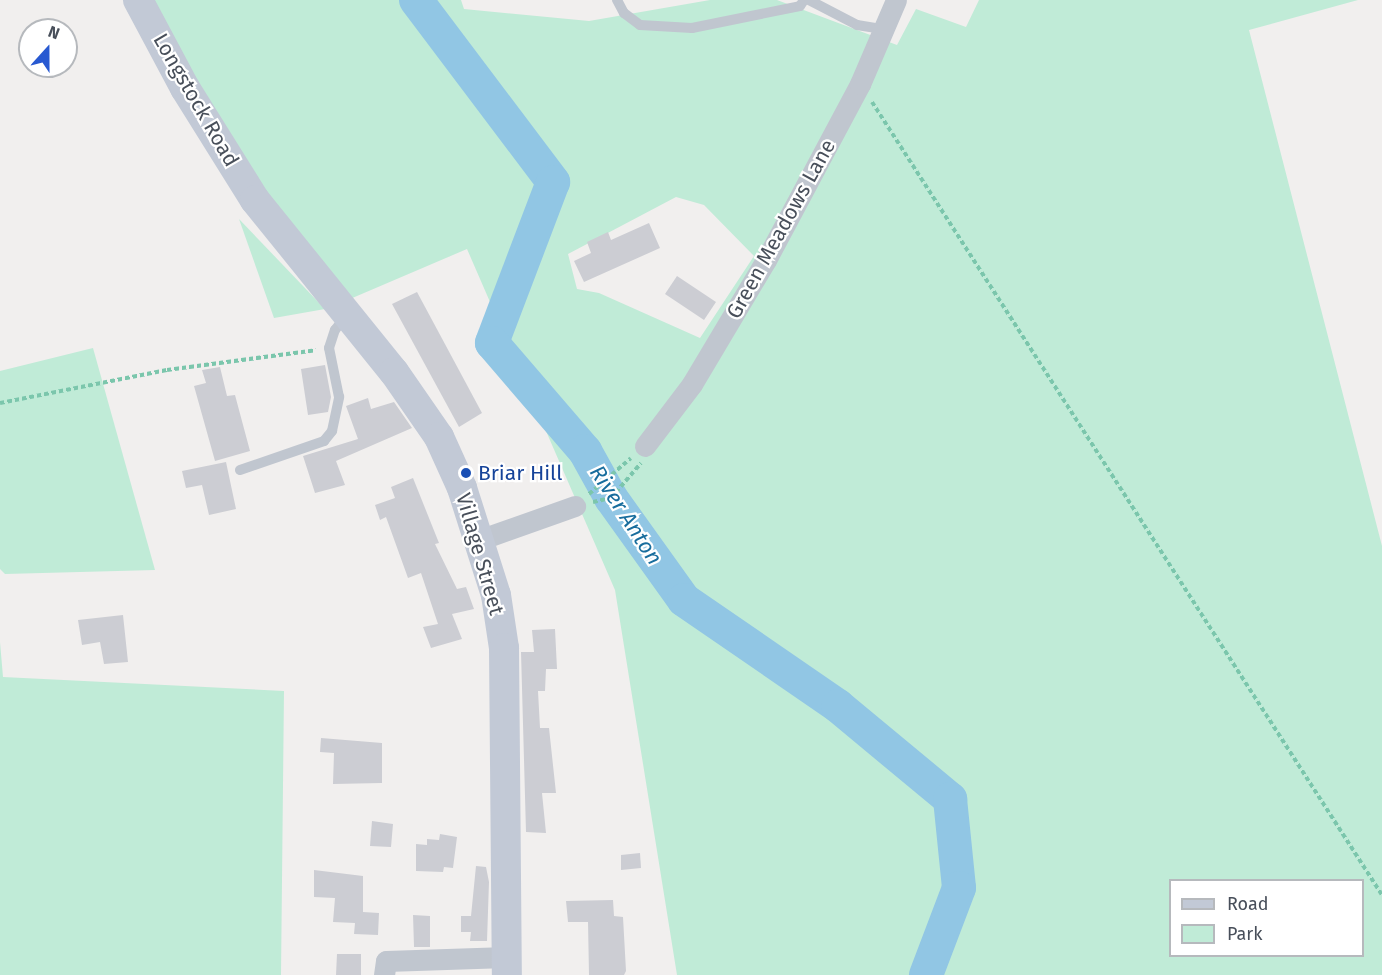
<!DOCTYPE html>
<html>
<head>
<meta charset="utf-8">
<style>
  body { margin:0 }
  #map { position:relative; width:1382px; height:975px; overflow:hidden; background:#f1efee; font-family:"Fira Sans",sans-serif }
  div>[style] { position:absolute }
  .green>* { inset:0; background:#c0ebd7 }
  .river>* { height:34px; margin:-17px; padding:0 17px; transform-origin:17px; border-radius:17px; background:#91c6e4 }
  .building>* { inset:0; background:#cccdd3 }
  .path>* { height:4px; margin-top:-2px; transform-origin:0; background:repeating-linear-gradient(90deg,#7bc6ac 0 4.5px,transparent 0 7.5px) }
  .lane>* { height:10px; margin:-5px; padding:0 5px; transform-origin:5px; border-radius:5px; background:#c0c6cf }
  .street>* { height:21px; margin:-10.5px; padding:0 10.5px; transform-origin:10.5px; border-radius:10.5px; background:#c0c6cf }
  .secondary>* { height:30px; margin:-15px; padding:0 15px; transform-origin:15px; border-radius:15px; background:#c2c9d6 }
  .dots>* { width:16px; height:16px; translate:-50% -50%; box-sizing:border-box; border:3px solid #fff; border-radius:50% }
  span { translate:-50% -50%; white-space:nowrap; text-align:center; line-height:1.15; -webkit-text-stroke:4.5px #fff; paint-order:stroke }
  .street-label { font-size:21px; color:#484f5a }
  .transit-label { font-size:21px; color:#164399 }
  .left { translate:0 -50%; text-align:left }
  .water-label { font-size:22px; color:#186d9d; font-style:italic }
  .legend { position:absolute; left:1169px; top:879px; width:195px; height:78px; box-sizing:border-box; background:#fff; border:2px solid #b6b9bd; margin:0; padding:8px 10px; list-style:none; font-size:18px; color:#484f5a }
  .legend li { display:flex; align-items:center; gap:12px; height:30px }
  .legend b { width:30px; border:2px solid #b6b9bd }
  .north { position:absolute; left:18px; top:18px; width:60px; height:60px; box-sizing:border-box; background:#fff; border:2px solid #b6b9bd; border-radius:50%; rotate:21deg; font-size:16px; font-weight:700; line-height:24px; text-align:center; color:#484f5a }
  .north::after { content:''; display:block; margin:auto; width:21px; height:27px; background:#2859d1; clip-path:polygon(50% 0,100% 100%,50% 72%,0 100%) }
</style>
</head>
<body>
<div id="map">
  <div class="green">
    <i style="clip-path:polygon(evenodd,154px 0,461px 0,464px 9px,589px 21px,710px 0,777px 0,897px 45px,916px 9px,966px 27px,979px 0,1358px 0,1249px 30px,1382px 546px,1382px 975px,677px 975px,615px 590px,467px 249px,350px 299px,328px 279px,208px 112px,154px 0,676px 197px,704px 205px,754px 256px,700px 338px,599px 293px,577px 289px,568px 254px,676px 197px,154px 0,1170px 880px,1362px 880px,1362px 956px,1170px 956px,1170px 880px)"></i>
    <i style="clip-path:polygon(239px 219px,325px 309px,274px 318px)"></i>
    <i style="clip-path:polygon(93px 348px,155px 570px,5px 574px,0 569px,0 371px)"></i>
    <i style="clip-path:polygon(0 642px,3px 677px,284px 691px,281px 975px,0 975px)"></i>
  </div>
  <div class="river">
    <i style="left:416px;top:0;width:228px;rotate:53deg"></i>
    <i style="left:553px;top:182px;width:172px;rotate:110.8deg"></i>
    <i style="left:492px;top:343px;width:143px;rotate:49.3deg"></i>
    <i style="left:585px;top:451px;width:54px;rotate:61deg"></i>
    <i style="left:611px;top:498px;width:125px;rotate:54.4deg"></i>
    <i style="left:684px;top:600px;width:187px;rotate:34.5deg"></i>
    <i style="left:838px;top:706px;width:146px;rotate:39.7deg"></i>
    <i style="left:950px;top:799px;width:89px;rotate:84.2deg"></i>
    <i style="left:959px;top:888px;width:93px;rotate:110.8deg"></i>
  </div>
  <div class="building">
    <i style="clip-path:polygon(649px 223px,660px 248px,584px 282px,574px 261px,591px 253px,587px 242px,608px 232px,611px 240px)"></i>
    <i style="clip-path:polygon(677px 276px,716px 302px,704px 320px,665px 294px)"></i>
    <i style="clip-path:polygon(417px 292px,482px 413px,459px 427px,392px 304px)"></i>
    <i style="clip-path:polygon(325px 365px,331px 397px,328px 412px,308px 415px,301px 369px)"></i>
    <i style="clip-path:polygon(220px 367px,227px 396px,235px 395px,250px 451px,215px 461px,194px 386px,206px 383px,202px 370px)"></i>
    <i style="clip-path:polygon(368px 398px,371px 409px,394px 402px,412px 428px,336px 461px,345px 485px,315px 493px,303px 456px,358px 439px,346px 406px)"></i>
    <i style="clip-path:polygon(226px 462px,236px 509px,209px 515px,202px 485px,186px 488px,182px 471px)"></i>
    <i style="clip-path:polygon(413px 478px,439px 543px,435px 544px,457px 589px,466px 587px,474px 609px,452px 614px,462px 639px,431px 648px,423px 627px,438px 624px,421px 573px,408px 578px,386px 517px,380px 520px,375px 505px,395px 498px,391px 487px)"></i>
    <i style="clip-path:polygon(123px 615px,128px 662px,104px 664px,100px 642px,82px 645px,78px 620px)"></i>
    <i style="clip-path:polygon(555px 629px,557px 669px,546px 669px,545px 691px,538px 691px,540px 728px,549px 728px,556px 793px,542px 793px,546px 833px,526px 832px,521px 652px,534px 652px,532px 630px)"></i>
    <i style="clip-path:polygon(321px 738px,382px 743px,382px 783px,333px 784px,334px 753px,320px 752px)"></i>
    <i style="clip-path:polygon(372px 821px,393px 824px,391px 847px,370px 846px)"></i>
    <i style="clip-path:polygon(440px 834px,457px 837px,453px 868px,444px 867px,443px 872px,416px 871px,416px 844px,427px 845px,427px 839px,439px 840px)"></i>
    <i style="clip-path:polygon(640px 853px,641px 868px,621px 870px,621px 855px)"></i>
    <i style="clip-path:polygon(476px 866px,486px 867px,489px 882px,487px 941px,470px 941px,471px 932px,461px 932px,461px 916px,471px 916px)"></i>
    <i style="clip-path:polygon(314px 870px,363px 876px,363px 912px,379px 913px,378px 935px,354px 934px,355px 923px,333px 922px,335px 898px,314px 897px)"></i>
    <i style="clip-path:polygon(613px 900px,614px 916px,623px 917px,626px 971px,624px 975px,589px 975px,588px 922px,568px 922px,566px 901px)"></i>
    <i style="clip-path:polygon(413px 915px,430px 916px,430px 947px,414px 947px)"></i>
    <i style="clip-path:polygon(337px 954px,361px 954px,361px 975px,336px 975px)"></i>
  </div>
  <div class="path">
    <i style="left:872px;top:102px;width:943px;rotate:57.25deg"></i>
    <i style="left:0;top:403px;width:170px;rotate:-11.2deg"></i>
    <i style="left:167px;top:370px;width:150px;rotate:-7.6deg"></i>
    <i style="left:589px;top:494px;width:55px;rotate:-40.6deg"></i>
    <i style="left:593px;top:502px;width:18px;rotate:-13deg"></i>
    <i style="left:611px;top:498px;width:46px;rotate:-49.4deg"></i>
  </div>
  <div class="lane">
    <i style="left:617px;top:0;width:15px;rotate:62deg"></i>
    <i style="left:624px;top:13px;width:20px;rotate:37deg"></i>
    <i style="left:640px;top:25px;width:52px;rotate:3.3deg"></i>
    <i style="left:692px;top:28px;width:110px;rotate:-11.5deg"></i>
    <i style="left:800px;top:6px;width:7px;rotate:-56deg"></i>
    <i style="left:809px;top:0;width:54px;rotate:27.5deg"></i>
    <i style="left:857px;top:25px;width:26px;rotate:9deg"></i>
    <i style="left:240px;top:470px;width:89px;rotate:-19deg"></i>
    <i style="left:324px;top:441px;width:13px;rotate:-51deg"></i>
    <i style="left:332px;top:431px;width:35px;rotate:-78deg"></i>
    <i style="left:339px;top:397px;width:50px;rotate:-101.5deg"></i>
    <i style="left:329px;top:348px;width:19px;rotate:-72deg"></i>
    <i style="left:335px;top:330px;width:18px;rotate:-52deg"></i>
  </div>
  <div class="street">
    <i style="left:645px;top:446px;width:78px;rotate:-52.8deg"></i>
    <i style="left:692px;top:384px;width:144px;rotate:-59.2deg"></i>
    <i style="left:766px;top:260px;width:200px;rotate:-61.9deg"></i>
    <i style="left:860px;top:84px;width:91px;rotate:-66.8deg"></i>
    <i style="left:479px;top:540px;width:102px;rotate:-19.5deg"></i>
    <i style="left:384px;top:975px;width:14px;rotate:-82deg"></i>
    <i style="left:386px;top:961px;width:121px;rotate:-1.9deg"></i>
  </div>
  <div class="secondary">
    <i style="left:138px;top:0;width:100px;rotate:61.9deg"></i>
    <i style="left:185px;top:88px;width:132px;rotate:58deg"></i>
    <i style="left:255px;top:200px;width:221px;rotate:51.1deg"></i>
    <i style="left:394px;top:372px;width:79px;rotate:55.3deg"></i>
    <i style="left:439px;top:437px;width:56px;rotate:65.7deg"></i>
    <i style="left:462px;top:488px;width:112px;rotate:72.4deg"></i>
    <i style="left:496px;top:595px;width:54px;rotate:81.4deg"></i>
    <i style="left:504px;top:648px;width:327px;rotate:89.5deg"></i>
  </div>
  <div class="dots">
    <i style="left:466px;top:473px;background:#1a4fb4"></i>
  </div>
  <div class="street-label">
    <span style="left:196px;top:100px;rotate:60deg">Longstock Road</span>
    <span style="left:781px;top:229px;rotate:-61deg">Green Meadows Lane</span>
    <span style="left:480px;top:554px;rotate:74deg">Village Street</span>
  </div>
  <div class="transit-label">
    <span class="left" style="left:478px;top:473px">Briar Hill</span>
  </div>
  <div class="water-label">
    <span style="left:626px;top:515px;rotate:57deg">River Anton</span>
  </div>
  <ul class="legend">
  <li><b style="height:8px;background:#c2c9d6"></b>Road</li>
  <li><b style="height:16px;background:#c0ebd7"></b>Park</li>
  </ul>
  <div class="north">N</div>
</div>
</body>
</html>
